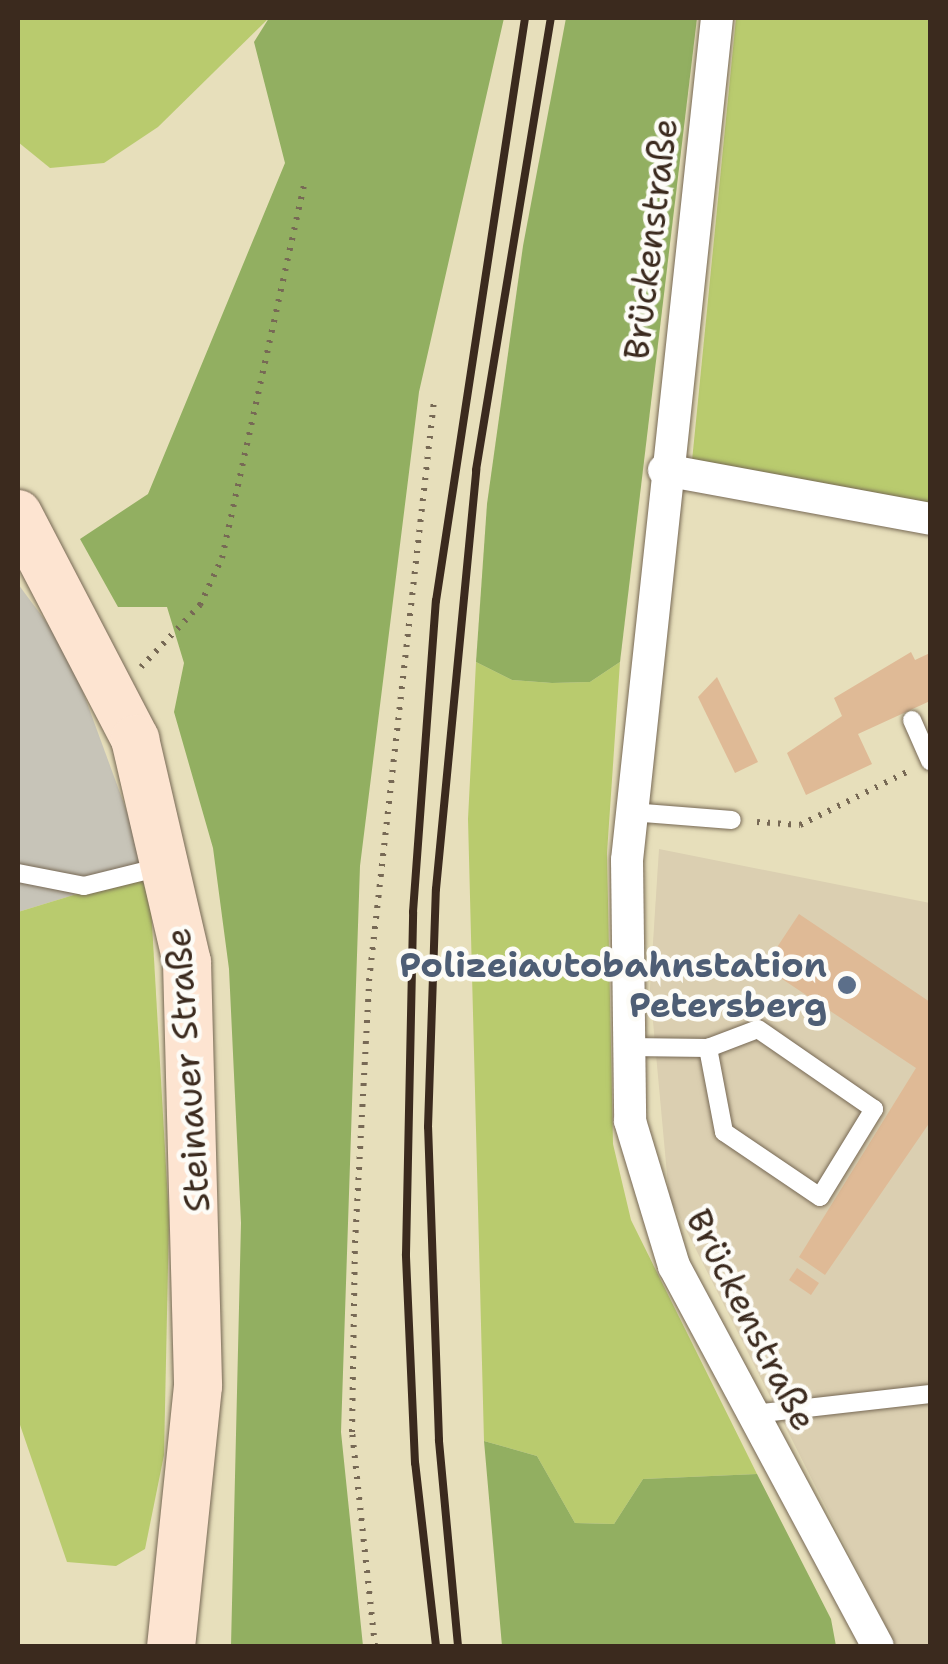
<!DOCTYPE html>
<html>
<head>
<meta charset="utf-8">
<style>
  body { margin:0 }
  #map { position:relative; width:948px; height:1664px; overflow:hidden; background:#e7dfbb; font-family:"Shantell Sans",sans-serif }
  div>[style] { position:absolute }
  .built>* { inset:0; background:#dbcfb1 }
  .industrial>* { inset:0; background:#c7c4b8 }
  .green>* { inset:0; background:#b9cb6e }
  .forest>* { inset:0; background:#92af61 }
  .building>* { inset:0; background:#dfba96 }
  .path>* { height:6px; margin-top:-3px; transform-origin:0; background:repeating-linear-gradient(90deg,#776955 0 2.5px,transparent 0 10.5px) }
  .roads { filter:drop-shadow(0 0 2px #776955) drop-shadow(0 0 2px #776955) }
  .lane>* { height:18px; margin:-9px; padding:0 9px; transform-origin:9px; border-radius:9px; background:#fff }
  .street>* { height:32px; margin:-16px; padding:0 16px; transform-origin:16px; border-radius:16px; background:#fff }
  .secondary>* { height:48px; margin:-24px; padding:0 24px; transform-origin:24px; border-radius:24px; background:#fde4d1 }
  .rail>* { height:8px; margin:-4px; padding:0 4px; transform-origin:4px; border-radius:4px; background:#3b2a1e }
  .dots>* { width:28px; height:28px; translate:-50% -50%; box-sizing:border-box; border:5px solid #fdfcf7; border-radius:50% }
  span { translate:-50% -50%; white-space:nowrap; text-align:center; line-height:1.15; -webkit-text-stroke:9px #fdfcf7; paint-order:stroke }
  .street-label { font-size:35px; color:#3b2a1e }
  .service-label { font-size:35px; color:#4e5e75; font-weight:700 }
  .right { translate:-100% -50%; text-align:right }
  .frame { position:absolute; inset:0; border:20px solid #3b2a1e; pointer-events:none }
</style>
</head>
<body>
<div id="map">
  <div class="built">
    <i style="clip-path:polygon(659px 849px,930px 903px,930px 1646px,896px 1646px,669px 1196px,650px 989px)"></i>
  </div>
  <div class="industrial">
    <i style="clip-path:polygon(18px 584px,68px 651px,149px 872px,18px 912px)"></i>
  </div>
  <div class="green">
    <i style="clip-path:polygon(18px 18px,269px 18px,158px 127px,104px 163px,50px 168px,18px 142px)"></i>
    <i style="clip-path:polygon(736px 18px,930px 18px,930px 506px,692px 461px)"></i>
    <i style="clip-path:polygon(476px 662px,512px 680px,552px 683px,590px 682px,620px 662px,607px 853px,613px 1144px,631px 1220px,757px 1474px,643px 1479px,614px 1524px,575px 1523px,537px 1456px,484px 1441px,468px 819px)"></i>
    <i style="clip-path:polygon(149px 872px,169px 1219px,164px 1455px,145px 1549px,116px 1566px,67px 1562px,18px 1419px,18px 912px)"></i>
  </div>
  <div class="forest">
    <i style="clip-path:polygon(269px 18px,504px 18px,419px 392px,360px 866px,341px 1432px,363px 1646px,231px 1646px,241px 1223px,229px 969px,213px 848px,174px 712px,184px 663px,167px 607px,118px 607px,80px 539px,148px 494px,285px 163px,254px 42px)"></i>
    <i style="clip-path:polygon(566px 18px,697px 18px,620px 662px,590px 682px,552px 683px,512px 680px,476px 662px,487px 504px,523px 246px)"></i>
    <i style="clip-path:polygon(484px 1441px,537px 1456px,575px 1523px,614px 1524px,643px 1479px,757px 1474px,831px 1619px,836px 1646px,502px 1646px)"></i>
  </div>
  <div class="building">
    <i style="clip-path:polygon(911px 652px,915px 660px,930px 653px,930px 701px,858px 734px,872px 764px,806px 795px,787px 753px,842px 716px,834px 698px)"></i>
    <i style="clip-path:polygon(717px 677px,758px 762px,735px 773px,698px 697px)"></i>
    <i style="clip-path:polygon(799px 914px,930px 1002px,930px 1122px,825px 1275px,799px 1257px,916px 1068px,764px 967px)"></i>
    <i style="clip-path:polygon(797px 1268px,819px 1283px,811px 1295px,789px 1280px)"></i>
  </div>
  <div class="path">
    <i style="left:141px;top:667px;width:86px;rotate:-46.4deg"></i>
    <i style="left:200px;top:605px;width:52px;rotate:-64.9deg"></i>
    <i style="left:222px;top:558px;width:388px;rotate:-77.6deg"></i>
    <i style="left:757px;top:822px;width:43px;rotate:4deg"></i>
    <i style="left:800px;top:825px;width:119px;rotate:-26.4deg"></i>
    <i style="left:375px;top:1646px;width:215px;rotate:-96.1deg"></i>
    <i style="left:352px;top:1432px;width:189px;rotate:-89.1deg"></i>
    <i style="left:355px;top:1243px;width:262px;rotate:-86.9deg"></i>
    <i style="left:369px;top:981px;width:584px;rotate:-83.61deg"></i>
  </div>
  <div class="roads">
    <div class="lane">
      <i style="left:912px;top:720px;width:45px;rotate:66.3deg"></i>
      <i style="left:631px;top:812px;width:101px;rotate:4.5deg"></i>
      <i style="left:18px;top:873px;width:67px;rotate:11.1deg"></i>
      <i style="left:84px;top:886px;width:82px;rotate:-14deg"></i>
      <i style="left:629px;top:1047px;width:79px;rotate:0.7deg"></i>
      <i style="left:708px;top:1048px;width:53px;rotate:-20.8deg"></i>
      <i style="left:758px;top:1029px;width:141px;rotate:34.6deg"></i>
      <i style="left:874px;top:1109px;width:103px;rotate:121.5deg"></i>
      <i style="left:820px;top:1197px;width:116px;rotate:-145.9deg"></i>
      <i style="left:724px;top:1132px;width:86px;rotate:-100.8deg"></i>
      <i style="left:754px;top:1414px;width:177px;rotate:-6.5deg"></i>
    </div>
    <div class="street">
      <i style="left:717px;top:18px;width:847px;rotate:96.1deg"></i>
      <i style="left:627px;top:860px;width:261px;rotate:89.3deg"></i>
      <i style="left:630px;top:1121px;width:152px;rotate:73.1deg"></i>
      <i style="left:674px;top:1266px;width:431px;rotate:61.8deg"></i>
      <i style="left:664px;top:470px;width:270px;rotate:10.4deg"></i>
    </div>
    <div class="secondary">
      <i style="left:18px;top:514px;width:254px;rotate:62.5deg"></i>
      <i style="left:135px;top:739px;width:229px;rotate:76.9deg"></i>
      <i style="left:187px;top:962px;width:424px;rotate:88.5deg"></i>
      <i style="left:198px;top:1386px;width:261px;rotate:95.9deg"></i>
    </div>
  </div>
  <div class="rail">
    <i style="left:436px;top:1646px;width:184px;rotate:-96.5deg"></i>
    <i style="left:415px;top:1463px;width:209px;rotate:-92.5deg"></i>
    <i style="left:406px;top:1254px;width:342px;rotate:-88.8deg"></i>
    <i style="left:413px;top:912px;width:312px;rotate:-85.8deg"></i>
    <i style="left:436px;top:601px;width:590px;rotate:-81.32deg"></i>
    <i style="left:458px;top:1646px;width:207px;rotate:-95.3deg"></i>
    <i style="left:439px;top:1440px;width:313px;rotate:-92deg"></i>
    <i style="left:428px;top:1127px;width:238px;rotate:-88.1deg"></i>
    <i style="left:436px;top:889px;width:421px;rotate:-84.5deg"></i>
    <i style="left:476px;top:470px;width:458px;rotate:-80.6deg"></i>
  </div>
  <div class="dots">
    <i style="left:847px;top:985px;background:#5c6f8a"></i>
  </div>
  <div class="street-label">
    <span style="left:651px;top:239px;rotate:-83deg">Brückenstraße</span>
    <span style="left:188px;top:1070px;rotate:-94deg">Steinauer Straße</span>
    <span style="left:751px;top:1320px;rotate:63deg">Brückenstraße</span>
  </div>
  <div class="service-label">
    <span class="right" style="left:827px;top:985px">Polizeiautobahnstation<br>Petersberg</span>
  </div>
  <div class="frame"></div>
</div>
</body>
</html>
